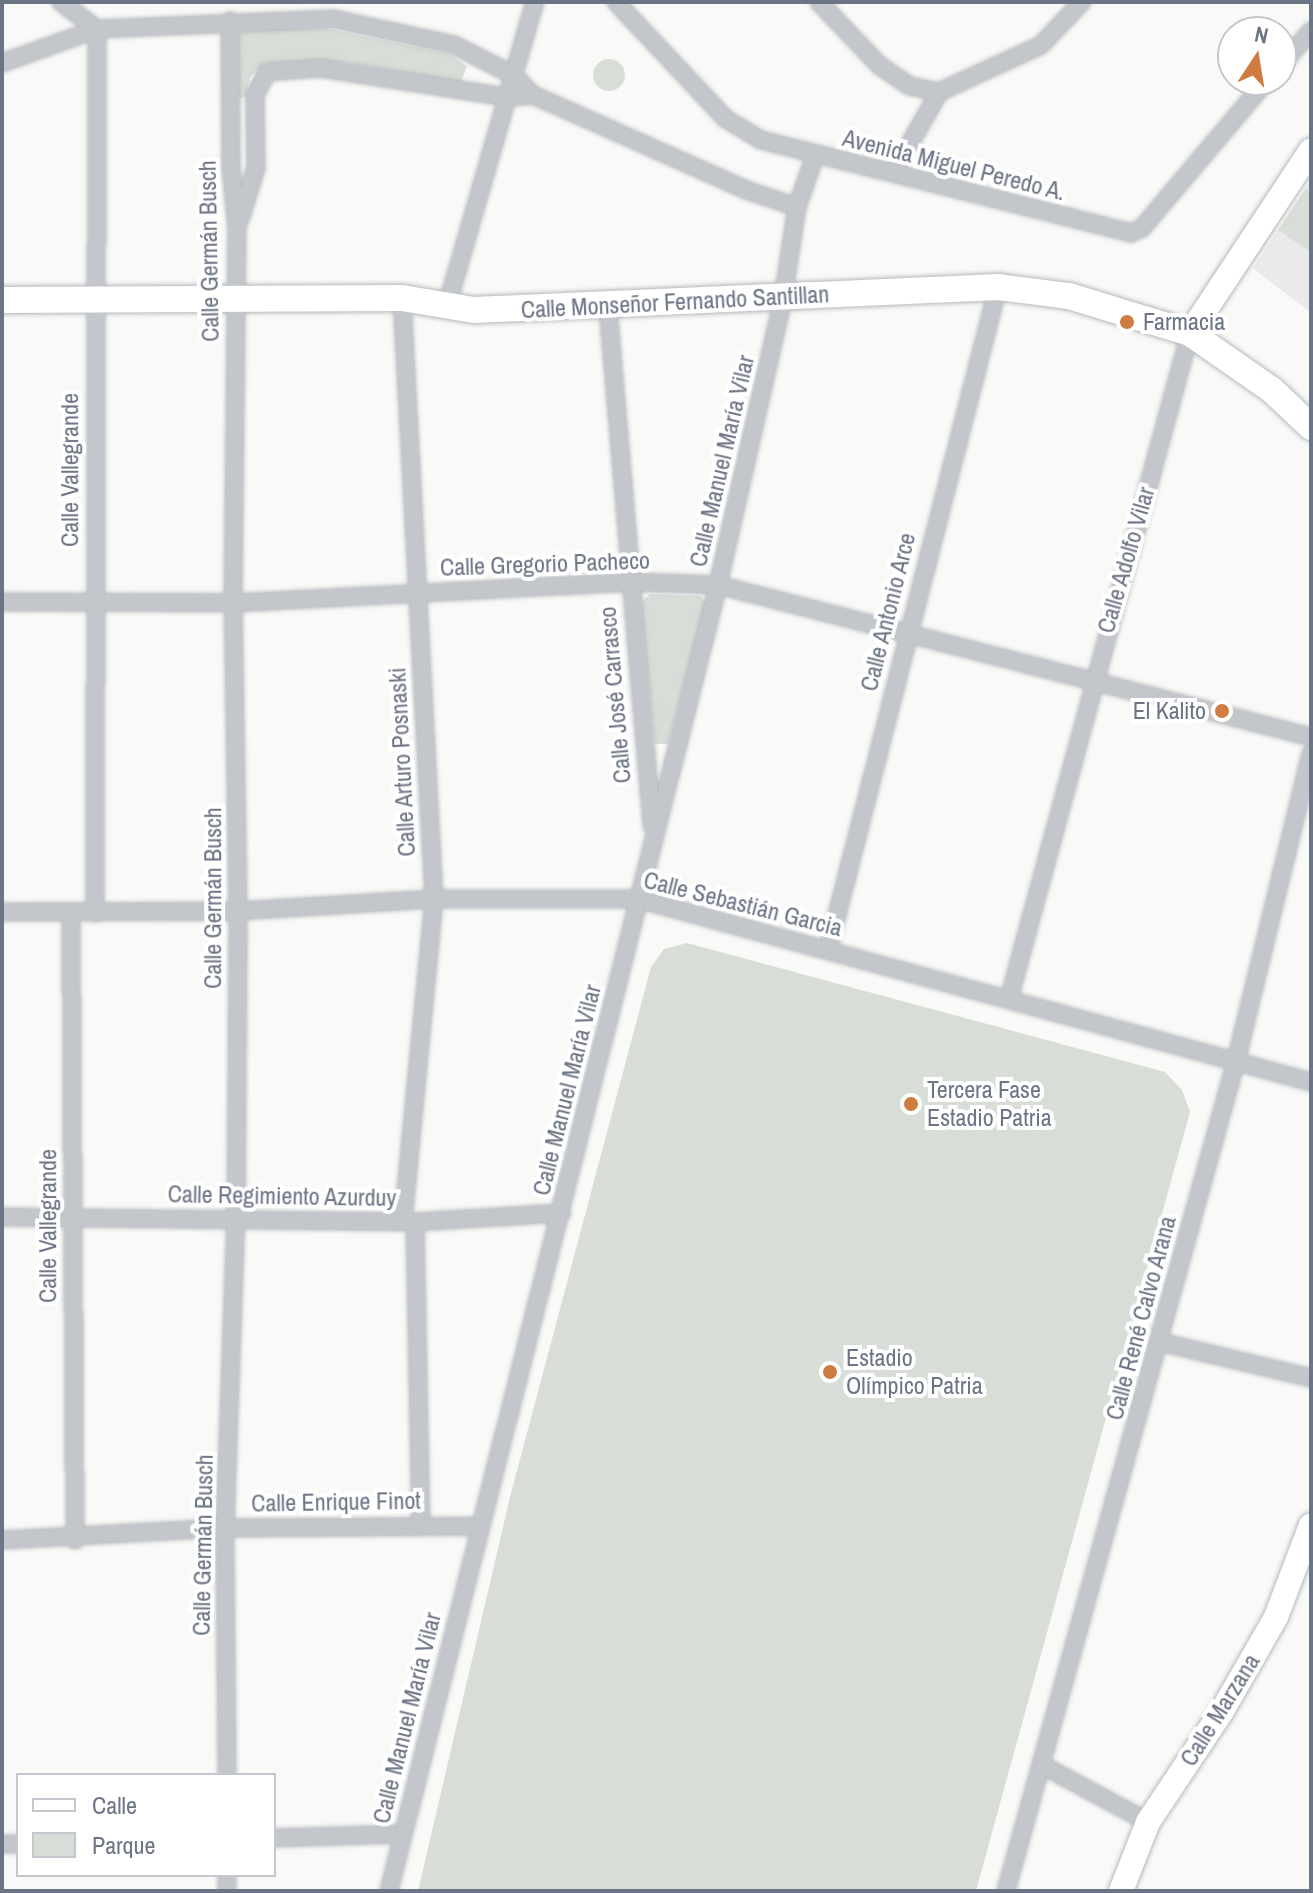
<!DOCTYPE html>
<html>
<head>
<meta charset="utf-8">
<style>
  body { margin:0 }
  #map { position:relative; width:1313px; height:1893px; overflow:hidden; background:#f9f9f7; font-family:"Archivo Narrow",sans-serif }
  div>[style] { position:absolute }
  .built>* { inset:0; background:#eaeaea }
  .green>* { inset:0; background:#d8ded7 }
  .round { border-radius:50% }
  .roads { filter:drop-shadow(0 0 2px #b6b9be) drop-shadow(0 0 2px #b6b9be) }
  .street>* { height:16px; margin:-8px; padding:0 8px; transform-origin:8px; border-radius:8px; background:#c3c6ca }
  .secondary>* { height:24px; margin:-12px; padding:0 12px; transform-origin:12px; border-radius:12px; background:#fff }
  .primary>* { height:26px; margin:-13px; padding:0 13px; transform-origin:13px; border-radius:13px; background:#fff }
  .dots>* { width:22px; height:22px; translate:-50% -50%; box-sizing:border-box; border:4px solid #fff; border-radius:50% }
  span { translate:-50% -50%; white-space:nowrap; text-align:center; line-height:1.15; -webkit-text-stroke:8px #fff; paint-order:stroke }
  .street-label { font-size:24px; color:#6c7585 }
  .poi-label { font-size:24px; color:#6c7585 }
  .left { translate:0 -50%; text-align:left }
  .right { translate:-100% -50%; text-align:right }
  .frame { position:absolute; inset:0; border:4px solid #6c7585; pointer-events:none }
  .legend { position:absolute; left:16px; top:1773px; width:260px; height:104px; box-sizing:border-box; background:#fff; border:2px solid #c4c8ce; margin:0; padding:10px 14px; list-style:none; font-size:24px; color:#6c7585 }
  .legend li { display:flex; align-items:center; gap:16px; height:40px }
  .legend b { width:40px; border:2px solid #c4c8ce }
  .north { position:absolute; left:1217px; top:16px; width:80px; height:80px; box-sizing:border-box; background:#fff; border:2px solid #c4c8ce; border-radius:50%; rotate:12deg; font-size:22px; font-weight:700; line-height:32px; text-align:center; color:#6c7585 }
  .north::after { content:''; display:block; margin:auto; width:28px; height:36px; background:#cf7c42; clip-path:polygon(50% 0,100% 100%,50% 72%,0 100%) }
</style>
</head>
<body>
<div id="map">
  <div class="built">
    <i style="clip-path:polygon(1311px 180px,1311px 313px,1253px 268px)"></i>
  </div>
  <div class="green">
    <i style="clip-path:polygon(249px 28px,329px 29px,449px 54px,467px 66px,461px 82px,345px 62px,265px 63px,250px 77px,246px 97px,237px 99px,238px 35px)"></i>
    <i class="round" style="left:593px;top:59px;width:32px;height:32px"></i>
    <i style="clip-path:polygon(1306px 188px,1311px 195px,1311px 252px,1278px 230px)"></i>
    <i style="clip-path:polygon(650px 594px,701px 596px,706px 604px,668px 744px,655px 744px,641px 602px)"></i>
    <i style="clip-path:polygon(687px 943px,1165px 1072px,1182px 1090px,1190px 1112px,976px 1891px,418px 1891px,511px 1493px,651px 967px,664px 949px)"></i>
  </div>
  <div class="roads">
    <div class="street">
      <i style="left:61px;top:2px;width:45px;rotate:36.9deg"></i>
      <i style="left:616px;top:2px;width:161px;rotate:46.8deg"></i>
      <i style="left:726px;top:119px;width:41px;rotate:31deg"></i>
      <i style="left:761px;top:140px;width:382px;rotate:14.1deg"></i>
      <i style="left:1131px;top:233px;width:12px;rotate:-24deg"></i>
      <i style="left:1142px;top:228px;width:194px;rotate:-49.8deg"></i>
      <i style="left:819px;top:2px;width:88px;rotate:46.4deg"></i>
      <i style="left:880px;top:66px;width:36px;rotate:34deg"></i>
      <i style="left:910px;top:86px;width:30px;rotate:12deg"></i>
      <i style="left:939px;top:92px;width:112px;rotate:-24.7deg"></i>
      <i style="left:1041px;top:45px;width:59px;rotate:-46.4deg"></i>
      <i style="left:2px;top:63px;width:101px;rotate:-19.7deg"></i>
      <i style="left:97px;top:29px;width:237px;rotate:-2.4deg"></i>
      <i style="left:334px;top:19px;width:123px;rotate:12.2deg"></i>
      <i style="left:454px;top:45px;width:66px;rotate:27deg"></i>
      <i style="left:513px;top:75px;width:28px;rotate:45deg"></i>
      <i style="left:533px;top:95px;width:233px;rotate:24deg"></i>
      <i style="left:746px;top:190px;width:54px;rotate:18.4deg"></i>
      <i style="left:1281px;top:65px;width:45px;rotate:-48.6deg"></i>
      <i style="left:894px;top:172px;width:92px;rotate:-60.6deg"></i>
      <i style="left:240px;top:220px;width:54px;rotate:-72.9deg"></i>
      <i style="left:256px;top:168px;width:73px;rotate:-90.8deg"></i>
      <i style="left:255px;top:95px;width:26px;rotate:-62deg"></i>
      <i style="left:267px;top:72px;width:54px;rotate:-4.2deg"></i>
      <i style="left:321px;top:68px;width:188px;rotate:8.9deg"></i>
      <i style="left:507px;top:97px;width:26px;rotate:-4deg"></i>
      <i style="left:402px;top:298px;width:602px;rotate:86.95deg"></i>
      <i style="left:434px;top:899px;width:324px;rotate:95.5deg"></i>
      <i style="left:447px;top:306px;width:316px;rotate:-73.9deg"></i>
      <i style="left:608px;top:307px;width:520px;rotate:85.14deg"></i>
      <i style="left:2px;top:602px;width:231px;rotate:0.2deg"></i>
      <i style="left:233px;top:603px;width:397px;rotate:-3deg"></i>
      <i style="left:629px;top:582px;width:89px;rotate:1.9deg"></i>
      <i style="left:718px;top:585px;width:612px;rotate:14.38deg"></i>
      <i style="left:2px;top:912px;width:236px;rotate:-0.2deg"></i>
      <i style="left:238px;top:911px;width:196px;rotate:-3.5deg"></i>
      <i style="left:434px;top:899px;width:204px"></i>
      <i style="left:638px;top:899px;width:697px;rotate:15.21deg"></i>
      <i style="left:71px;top:912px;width:628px;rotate:89.64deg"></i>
      <i style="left:95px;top:913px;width:884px;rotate:-89.87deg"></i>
      <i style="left:828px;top:950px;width:684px;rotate:-75.62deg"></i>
      <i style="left:1009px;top:999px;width:690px;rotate:-74.8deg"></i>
      <i style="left:2px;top:1217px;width:413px;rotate:0.7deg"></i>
      <i style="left:415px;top:1222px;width:147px;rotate:-3.5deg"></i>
      <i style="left:415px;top:1222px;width:303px;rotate:88.9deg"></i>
      <i style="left:1160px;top:1342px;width:155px;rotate:13.4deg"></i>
      <i style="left:2px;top:1540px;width:223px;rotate:-3.1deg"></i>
      <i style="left:225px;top:1528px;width:255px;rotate:-0.4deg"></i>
      <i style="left:1042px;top:1765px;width:120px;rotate:28.3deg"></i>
      <i style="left:227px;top:1775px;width:247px;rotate:-90.5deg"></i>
      <i style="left:225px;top:1528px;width:308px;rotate:-88deg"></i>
      <i style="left:236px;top:1220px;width:309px;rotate:-89.6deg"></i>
      <i style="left:238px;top:911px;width:308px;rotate:-90.9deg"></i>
      <i style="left:233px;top:603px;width:374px;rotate:-89.4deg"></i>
      <i style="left:237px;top:229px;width:62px;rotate:-95.5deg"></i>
      <i style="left:231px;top:167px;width:146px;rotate:-90.4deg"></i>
      <i style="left:274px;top:1838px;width:129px;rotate:-1.8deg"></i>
      <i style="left:2px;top:1844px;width:16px"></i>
      <i style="left:227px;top:1891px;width:16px;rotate:-90deg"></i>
      <i style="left:389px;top:1891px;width:1347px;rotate:-75.86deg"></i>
      <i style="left:718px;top:585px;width:294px;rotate:-77.2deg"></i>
      <i style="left:783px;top:298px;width:92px;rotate:-81.3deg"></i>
      <i style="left:797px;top:207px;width:54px;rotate:-70.6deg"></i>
      <i style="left:1006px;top:1891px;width:861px;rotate:-74.51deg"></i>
      <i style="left:1236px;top:1061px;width:316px;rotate:-76.3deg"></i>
    </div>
    <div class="secondary">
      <i style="left:1190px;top:333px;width:219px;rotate:-56.5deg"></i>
      <i style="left:1121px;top:1891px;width:74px;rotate:-68.6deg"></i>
      <i style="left:1148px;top:1822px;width:133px;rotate:-56.3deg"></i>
      <i style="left:1222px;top:1711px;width:108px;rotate:-60.1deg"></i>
      <i style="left:1276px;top:1617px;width:98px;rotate:-69.2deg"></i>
    </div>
    <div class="primary">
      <i style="left:2px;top:300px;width:400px;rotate:-0.3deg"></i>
      <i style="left:402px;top:298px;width:73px;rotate:9.5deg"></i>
      <i style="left:474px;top:310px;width:525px;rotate:-2.51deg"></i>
      <i style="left:998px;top:287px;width:72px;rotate:7.2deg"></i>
      <i style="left:1069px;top:296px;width:127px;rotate:17deg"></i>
      <i style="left:1190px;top:333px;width:100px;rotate:34.8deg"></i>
      <i style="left:1272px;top:390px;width:54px;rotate:43.5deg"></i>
    </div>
  </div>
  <div class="dots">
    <i style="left:1127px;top:322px;background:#cf7c42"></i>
    <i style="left:1222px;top:711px;background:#cf7c42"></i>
    <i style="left:911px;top:1104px;background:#cf7c42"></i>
    <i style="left:830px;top:1372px;background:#cf7c42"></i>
  </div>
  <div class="street-label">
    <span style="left:954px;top:165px;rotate:14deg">Avenida Miguel Peredo A.</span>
    <span style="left:209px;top:251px;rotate:-91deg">Calle Germán Busch</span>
    <span style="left:675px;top:302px;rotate:-3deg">Calle Monseñor Fernando Santillan</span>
    <span style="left:722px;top:461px;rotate:-77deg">Calle Manuel María Vilar</span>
    <span style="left:70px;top:470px;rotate:-90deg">Calle Vallegrande</span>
    <span style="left:1126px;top:560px;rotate:-74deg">Calle Adolfo Vilar</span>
    <span style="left:545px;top:564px;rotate:-2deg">Calle Gregorio Pacheco</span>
    <span style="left:888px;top:612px;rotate:-76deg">Calle Antonio Arce</span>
    <span style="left:615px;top:695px;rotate:-95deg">Calle José Carrasco</span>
    <span style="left:402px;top:762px;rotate:-93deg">Calle Arturo Posnaski</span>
    <span style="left:213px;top:898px;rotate:-90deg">Calle Germán Busch</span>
    <span style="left:743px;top:904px;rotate:14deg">Calle Sebastián Garcia</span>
    <span style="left:567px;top:1090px;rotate:-76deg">Calle Manuel María Vilar</span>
    <span style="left:282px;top:1196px;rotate:1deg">Calle Regimiento Azurduy</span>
    <span style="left:48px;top:1226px;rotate:-90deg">Calle Vallegrande</span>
    <span style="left:1141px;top:1318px;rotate:-75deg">Calle René Calvo Arana</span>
    <span style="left:336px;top:1502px;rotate:-1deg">Calle Enrique Finot</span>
    <span style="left:203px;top:1545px;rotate:-89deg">Calle Germán Busch</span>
    <span style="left:1220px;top:1710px;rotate:-58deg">Calle Marzana</span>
    <span style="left:407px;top:1718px;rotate:-76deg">Calle Manuel María Vilar</span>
  </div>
  <div class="poi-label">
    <span class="left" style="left:1143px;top:322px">Farmacia</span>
    <span class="right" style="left:1206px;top:711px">El Kalito</span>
    <span class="left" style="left:927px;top:1104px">Tercera Fase<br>Estadio Patria</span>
    <span class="left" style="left:846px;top:1372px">Estadio<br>Olímpico Patria</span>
  </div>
  <div class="frame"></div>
  <ul class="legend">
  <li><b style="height:10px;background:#fff"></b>Calle</li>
  <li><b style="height:22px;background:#d8ded7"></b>Parque</li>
  </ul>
  <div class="north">N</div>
</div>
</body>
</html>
